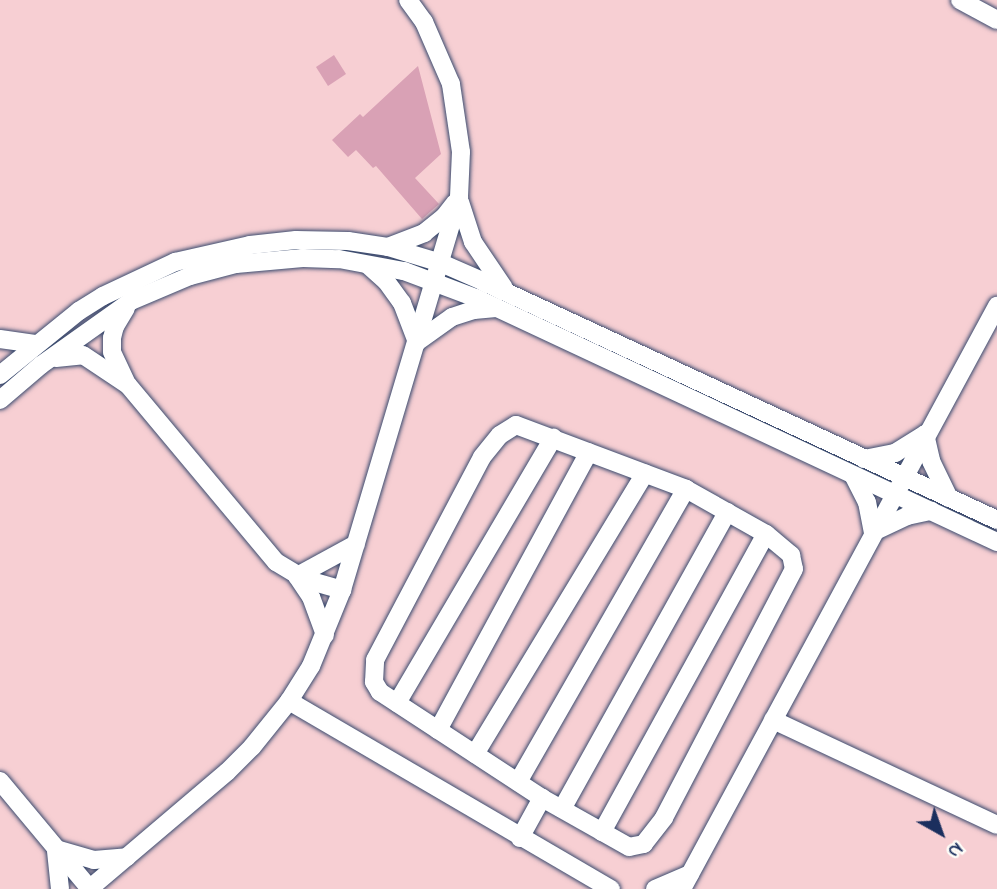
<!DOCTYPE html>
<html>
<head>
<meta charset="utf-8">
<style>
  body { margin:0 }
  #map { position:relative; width:997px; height:889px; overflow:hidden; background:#ebe6c8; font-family:"Indie Flower",sans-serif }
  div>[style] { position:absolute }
  .built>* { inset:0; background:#f7cfd3 }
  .building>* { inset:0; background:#d9a1b5 }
  .roads { filter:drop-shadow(0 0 2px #3a4a6e) drop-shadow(0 0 2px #3a4a6e) }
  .minor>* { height:18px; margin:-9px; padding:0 9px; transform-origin:9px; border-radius:9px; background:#fff }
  span { translate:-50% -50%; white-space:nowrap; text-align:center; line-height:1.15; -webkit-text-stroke:5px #fdfcf7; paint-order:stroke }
  .north { position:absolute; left:906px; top:798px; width:70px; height:70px; -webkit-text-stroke:5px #fdfcf7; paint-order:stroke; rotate:140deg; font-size:19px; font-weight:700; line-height:28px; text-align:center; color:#1b2f5e }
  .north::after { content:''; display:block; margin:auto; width:24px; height:32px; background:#1b2f5e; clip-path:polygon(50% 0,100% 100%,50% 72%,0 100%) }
</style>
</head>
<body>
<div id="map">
  <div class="built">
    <i style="clip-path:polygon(0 0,997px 0,997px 889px,0 889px)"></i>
  </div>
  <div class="building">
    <i style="clip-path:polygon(334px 55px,346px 74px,328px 86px,316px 67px)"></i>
    <i style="clip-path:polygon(418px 66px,441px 154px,415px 178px,439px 204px,422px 219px,376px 166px,373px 168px,356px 150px,348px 157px,332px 140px,360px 114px,363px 117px)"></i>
  </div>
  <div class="roads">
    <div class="minor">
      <i style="left:960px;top:0;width:42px;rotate:28.4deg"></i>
      <i style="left:460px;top:202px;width:42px;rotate:72deg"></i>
      <i style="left:473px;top:242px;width:55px;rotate:56deg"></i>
      <i style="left:388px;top:247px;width:39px;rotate:-21deg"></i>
      <i style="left:424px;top:233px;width:26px;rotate:-39deg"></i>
      <i style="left:444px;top:217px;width:18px;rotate:-52deg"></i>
      <i style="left:368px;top:265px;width:24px;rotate:42deg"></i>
      <i style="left:386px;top:281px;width:27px;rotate:54deg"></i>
      <i style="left:402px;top:303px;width:42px;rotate:69deg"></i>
      <i style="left:417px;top:342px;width:43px;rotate:-35.5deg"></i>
      <i style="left:452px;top:317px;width:23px;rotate:-18deg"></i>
      <i style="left:474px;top:310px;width:22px;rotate:-5deg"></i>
      <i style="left:126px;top:308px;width:21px;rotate:121deg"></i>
      <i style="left:115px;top:326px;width:12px;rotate:104deg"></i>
      <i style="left:112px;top:338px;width:14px;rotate:90deg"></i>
      <i style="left:112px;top:352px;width:33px;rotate:65deg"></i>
      <i style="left:0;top:339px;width:37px;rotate:8deg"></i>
      <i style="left:56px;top:358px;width:27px;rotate:-6deg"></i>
      <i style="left:83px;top:355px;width:54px;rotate:33.7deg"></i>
      <i style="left:128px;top:385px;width:231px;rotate:50.1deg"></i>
      <i style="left:276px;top:562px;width:33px;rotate:31deg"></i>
      <i style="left:304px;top:579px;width:40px;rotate:16deg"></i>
      <i style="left:0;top:375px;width:102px;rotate:-39deg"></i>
      <i style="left:79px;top:311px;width:28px;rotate:-32deg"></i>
      <i style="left:103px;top:296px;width:80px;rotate:-25.3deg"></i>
      <i style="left:175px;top:262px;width:77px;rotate:-12.8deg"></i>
      <i style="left:250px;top:245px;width:46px;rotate:-6.2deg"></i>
      <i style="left:296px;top:240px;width:52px;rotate:1.1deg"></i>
      <i style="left:348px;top:241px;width:40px;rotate:8.5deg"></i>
      <i style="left:388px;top:247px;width:55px;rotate:16.8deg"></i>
      <i style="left:441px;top:263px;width:45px;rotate:23.7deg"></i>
      <i style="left:482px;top:281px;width:568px;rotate:24.89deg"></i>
      <i style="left:0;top:400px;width:54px;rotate:-40.5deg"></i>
      <i style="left:41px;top:365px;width:110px;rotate:-35.4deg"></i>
      <i style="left:131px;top:301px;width:64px;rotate:-23deg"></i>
      <i style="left:190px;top:276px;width:48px;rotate:-14.6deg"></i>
      <i style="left:236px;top:264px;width:67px;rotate:-5.1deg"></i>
      <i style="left:303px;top:258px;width:36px;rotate:2deg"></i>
      <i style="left:339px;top:259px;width:66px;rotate:10.5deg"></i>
      <i style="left:404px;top:271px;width:77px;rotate:20.6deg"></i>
      <i style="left:476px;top:298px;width:575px;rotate:25.1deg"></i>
      <i style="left:516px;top:425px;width:182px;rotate:20.6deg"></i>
      <i style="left:686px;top:489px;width:92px;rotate:29.4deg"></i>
      <i style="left:766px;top:534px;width:33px;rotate:40deg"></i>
      <i style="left:791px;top:555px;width:14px;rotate:78deg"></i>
      <i style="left:794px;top:569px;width:281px;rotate:117.6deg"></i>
      <i style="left:664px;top:818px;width:33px;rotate:128deg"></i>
      <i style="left:644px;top:844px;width:15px;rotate:169deg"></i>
      <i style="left:629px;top:847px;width:100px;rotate:-150.6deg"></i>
      <i style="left:542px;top:798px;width:194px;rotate:-146.8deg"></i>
      <i style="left:380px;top:692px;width:12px;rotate:-121deg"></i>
      <i style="left:374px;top:682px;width:22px;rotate:-87deg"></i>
      <i style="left:375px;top:660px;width:229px;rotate:-62.2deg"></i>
      <i style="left:482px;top:457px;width:28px;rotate:-51deg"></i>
      <i style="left:500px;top:435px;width:19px;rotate:-32deg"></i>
      <i style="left:864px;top:459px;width:32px;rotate:-11deg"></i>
      <i style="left:895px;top:453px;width:36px;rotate:-32deg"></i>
      <i style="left:925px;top:434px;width:28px;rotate:77deg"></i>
      <i style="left:931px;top:461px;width:41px;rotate:64.1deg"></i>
      <i style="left:853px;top:475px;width:30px;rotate:63deg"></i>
      <i style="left:867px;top:502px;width:31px;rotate:79deg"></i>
      <i style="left:873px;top:532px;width:38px;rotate:-25deg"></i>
      <i style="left:907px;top:516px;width:25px;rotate:-12deg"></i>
      <i style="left:325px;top:635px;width:40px;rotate:-110.2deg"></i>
      <i style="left:311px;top:597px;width:25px;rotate:-124deg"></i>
      <i style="left:297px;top:576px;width:67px;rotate:-28.5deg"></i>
      <i style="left:289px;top:701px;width:373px;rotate:30.3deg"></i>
      <i style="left:397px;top:703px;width:308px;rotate:-59.5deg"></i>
      <i style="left:773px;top:720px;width:247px;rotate:25.1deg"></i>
      <i style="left:438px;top:730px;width:316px;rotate:-61.5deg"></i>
      <i style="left:475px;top:754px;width:328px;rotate:-58.8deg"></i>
      <i style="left:0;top:781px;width:141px;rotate:50.2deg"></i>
      <i style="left:518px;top:782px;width:338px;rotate:-60.2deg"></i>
      <i style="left:562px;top:809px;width:340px;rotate:-60.9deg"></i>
      <i style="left:602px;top:832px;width:340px;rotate:-61.2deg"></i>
      <i style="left:520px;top:838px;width:46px;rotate:-61.2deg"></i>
      <i style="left:59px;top:850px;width:36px;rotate:16deg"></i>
      <i style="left:94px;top:860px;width:33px;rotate:-5deg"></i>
      <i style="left:56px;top:851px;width:38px;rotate:84deg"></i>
      <i style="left:89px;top:889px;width:181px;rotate:-40.3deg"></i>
      <i style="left:227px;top:772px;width:35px;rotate:-45deg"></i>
      <i style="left:252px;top:747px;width:59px;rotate:-51.2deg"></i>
      <i style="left:289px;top:701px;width:41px;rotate:-57.8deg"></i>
      <i style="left:311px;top:666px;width:82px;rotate:-67.8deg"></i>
      <i style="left:342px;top:590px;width:410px;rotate:-73.4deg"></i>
      <i style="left:459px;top:197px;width:45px;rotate:-87.5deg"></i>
      <i style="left:461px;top:152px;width:69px;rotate:-98.4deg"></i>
      <i style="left:451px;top:84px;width:68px;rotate:-113.5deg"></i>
      <i style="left:424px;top:22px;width:27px;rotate:-126deg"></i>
      <i style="left:655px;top:889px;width:38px;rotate:-23deg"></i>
      <i style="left:682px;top:889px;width:663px;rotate:-61.62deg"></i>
    </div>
  </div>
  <div class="north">N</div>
</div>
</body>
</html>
